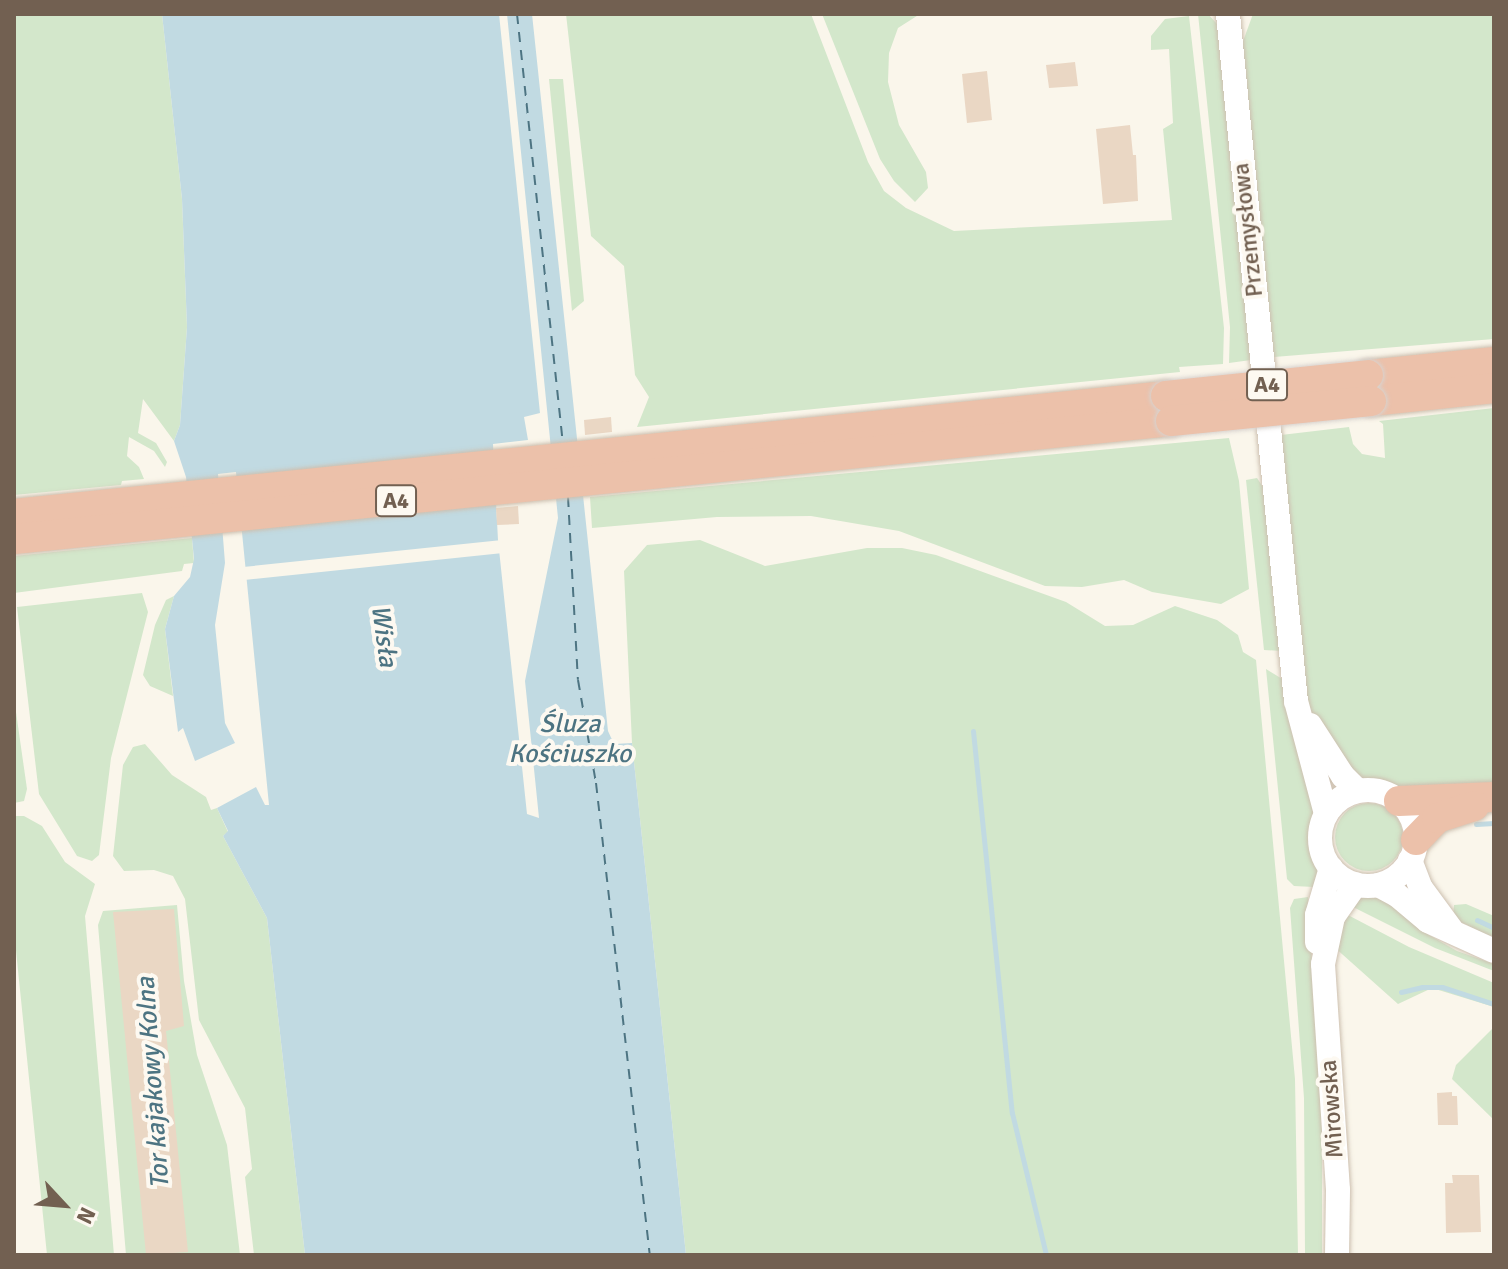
<!DOCTYPE html>
<html>
<head>
<meta charset="utf-8">
<style>
  body { margin:0 }
  #map { position:relative; width:1508px; height:1269px; overflow:hidden; background:#faf6eb; font-family:Signika,sans-serif }
  div>[style] { position:absolute }
  .green>* { inset:0; background:#d3e7cb }
  .round { border-radius:50% }
  .water>* { inset:0; background:#c1dae2 }
  .pier>* { inset:0; background:#faf6eb }
  .stream>* { height:5px; margin:-2.5px; padding:0 2.5px; transform-origin:2.5px; border-radius:2.5px; background:#c1dae2 }
  .ferry>* { height:2px; margin-top:-1px; transform-origin:0; background:repeating-linear-gradient(90deg,#4d7482 0 10px,transparent 0 18px) }
  .building>* { inset:0; background:#ead7c4 }
  .roads { filter:drop-shadow(0 0 2px #cdc0b0) drop-shadow(0 0 2px #cdc0b0) }
  .secondary>* { height:24px; margin:-12px; padding:0 12px; transform-origin:12px; border-radius:12px; background:#fff }
  .secondary>.ring { margin:-12px; padding:0; box-sizing:content-box; background:none; border:24px solid #fff; border-radius:50% }
  .motorway>* { height:30px; margin:-15px; padding:0 15px; transform-origin:15px; border-radius:15px; background:#ecc1aa }
  .bridges { filter:drop-shadow(0 0 2px #d8d2ce) drop-shadow(0 0 2px #d8d2ce) }
  .motorway-bridge>* { height:30px; margin:-15px; padding:0 15px; transform-origin:15px; border-radius:15px; background:#ecc1aa }
  span { translate:-50% -50%; white-space:nowrap; text-align:center; line-height:1.15; -webkit-text-stroke:8px #fdf9f1; paint-order:stroke }
  .shield-label span { padding:2px 6px; background:#fdf9f1; border:2px solid; border-radius:6px; -webkit-text-stroke-width:0 }
  .shield-label { font-size:22px; color:#726051; font-weight:700 }
  .street-label { font-size:24px; color:#726051 }
  .water-label { font-size:26px; color:#4d7482; font-style:italic }
  .frame { position:absolute; inset:0; border:16px solid #726051; pointer-events:none }
  .north { position:absolute; left:24px; top:1165px; width:80px; height:80px; -webkit-text-stroke:6px #fdf9f1; paint-order:stroke; rotate:116deg; font-size:22px; font-weight:700; line-height:32px; text-align:center; color:#726051 }
  .north::after { content:''; display:block; margin:auto; width:28px; height:36px; background:#726051; clip-path:polygon(50% 0,100% 100%,50% 72%,0 100%) }
</style>
</head>
<body>
<div id="map">
  <div class="green">
    <i style="clip-path:polygon(14px 14px,162px 14px,182px 199px,187px 327px,180px 425px,174px 441px,143px 399px,138px 433px,156px 443px,167px 462px,165px 467px,154px 451px,129px 437px,127px 456px,139px 467px,144px 479px,122px 481px,121px 485px,14px 495px)"></i>
    <i style="clip-path:polygon(566px 14px,811px 14px,868px 162px,884px 191px,906px 208px,954px 231px,1172px 220px,1163px 129px,1173px 123px,1169px 49px,1151px 50px,1151px 36px,1165px 19px,1189px 16px,1224px 328px,1223px 364px,1179px 367px,1180px 372px,637px 427px,649px 397px,635px 375px,624px 266px,591px 236px)"></i>
    <i style="clip-path:polygon(822px 14px,920px 14px,898px 28px,889px 53px,888px 82px,899px 125px,926px 172px,928px 188px,915px 202px,894px 181px,880px 159px)"></i>
    <i style="clip-path:polygon(1198px 14px,1208px 14px,1217px 24px,1251px 360px,1229px 363px,1230px 327px)"></i>
    <i style="clip-path:polygon(1253px 14px,1494px 14px,1494px 339px,1274px 357px,1242px 44px)"></i>
    <i style="clip-path:polygon(549px 79px,563px 79px,584px 301px,572px 311px)"></i>
    <i style="clip-path:polygon(1494px 408px,1494px 790px,1397px 787px,1360px 779px,1314px 720px,1305px 694px,1281px 435px,1349px 427px,1353px 444px,1362px 454px,1385px 458px,1383px 424px,1379px 421px)"></i>
    <i style="clip-path:polygon(1229px 438px,1239px 481px,1249px 589px,1221px 604px,1152px 592px,1124px 580px,1082px 587px,1045px 586px,899px 531px,811px 516px,717px 517px,592px 528px,590px 497px)"></i>
    <i style="clip-path:polygon(1257px 478px,1265px 490px,1282px 651px,1264px 650px,1246px 480px)"></i>
    <i style="clip-path:polygon(192px 538px,194px 563px,184px 564px,182px 571px,14px 593px,14px 556px)"></i>
    <i style="clip-path:polygon(700px 540px,765px 566px,867px 548px,902px 548px,936px 555px,1066px 602px,1105px 626px,1133px 625px,1175px 606px,1217px 620px,1238px 635px,1243px 652px,1256px 660px,1295px 1079px,1298px 1255px,686px 1255px,632px 743px,624px 571px,647px 545px)"></i>
    <i style="clip-path:polygon(142px 593px,148px 612px,111px 758px,99px 855px,92px 861px,77px 856px,39px 794px,17px 607px)"></i>
    <i style="clip-path:polygon(174px 596px,165px 629px,173px 696px,150px 686px,143px 675px,155px 625px,166px 600px)"></i>
    <i style="clip-path:polygon(1266px 669px,1284px 680px,1319px 807px,1313px 838px,1320px 875px,1314px 887px,1294px 886px,1287px 879px)"></i>
    <i style="clip-path:polygon(14px 698px,27px 789px,24px 801px,14px 803px)"></i>
    <i style="clip-path:polygon(145px 744px,172px 775px,206px 797px,211px 810px,217px 808px,228px 832px,223px 836px,267px 918px,305px 1255px,254px 1255px,245px 1177px,252px 1169px,245px 1108px,199px 1020px,185px 899px,173px 876px,154px 870px,124px 871px,113px 856px,123px 765px,133px 747px)"></i>
    <i class="round" style="left:1335px;top:803px;width:68px;height:68px"></i>
    <i style="clip-path:polygon(14px 816px,24px 816px,42px 826px,65px 862px,95px 884px,85px 916px,114px 1255px,47px 1255px,14px 931px)"></i>
    <i style="clip-path:polygon(1369px 893px,1395px 901px,1429px 935px,1457px 951px,1494px 964px,1494px 971px,1435px 948px,1347px 904px,1360px 894px)"></i>
    <i style="clip-path:polygon(1308px 897px,1322px 1130px,1322px 1255px,1305px 1255px,1304px 1098px,1290px 908px,1294px 899px)"></i>
    <i style="clip-path:polygon(1466px 904px,1494px 916px,1494px 939px,1453px 918px,1454px 905px)"></i>
    <i style="clip-path:polygon(177px 905px,184px 981px,197px 1055px,227px 1145px,240px 1255px,126px 1255px,98px 925px,103px 911px)"></i>
    <i style="clip-path:polygon(1346px 914px,1409px 947px,1494px 983px,1494px 1007px,1432px 988px,1398px 1004px,1333px 946px)"></i>
    <i style="clip-path:polygon(1494px 1027px,1494px 1120px,1452px 1079px,1456px 1065px)"></i>
  </div>
  <div class="water">
    <i style="clip-path:polygon(162px 14px,499px 14px,540px 413px,524px 417px,528px 440px,493px 444px,498px 540px,527px 814px,539px 818px,525px 681px,558px 518px,507px 14px,532px 14px,608px 731px,614px 744px,632px 743px,686px 1255px,305px 1255px,267px 918px,223px 836px,228px 831px,217px 808px,256px 787px,265px 805px,269px 805px,236px 472px,218px 474px,225px 563px,215px 625px,225px 723px,235px 743px,195px 761px,183px 728px,178px 732px,165px 629px,174px 596px,190px 577px,194px 559px,186px 477px,174px 441px,180px 425px,187px 327px,182px 199px)"></i>
  </div>
  <div class="pier">
    <i style="clip-path:polygon(502px 540px,503px 553px,244px 580px,243px 567px)"></i>
  </div>
  <div class="stream">
    <i style="left:973px;top:731px;width:384px;rotate:84.2deg"></i>
    <i style="left:1012px;top:1113px;width:146px;rotate:76.5deg"></i>
    <i style="left:1476px;top:824px;width:18px;rotate:-3deg"></i>
    <i style="left:1477px;top:920px;width:19px;rotate:25deg"></i>
    <i style="left:1401px;top:992px;width:22px;rotate:-13deg"></i>
    <i style="left:1422px;top:987px;width:20px"></i>
    <i style="left:1442px;top:987px;width:55px;rotate:18.1deg"></i>
  </div>
  <div class="ferry">
    <i style="left:517px;top:14px;width:431px;rotate:83.9deg"></i>
    <i style="left:568px;top:497px;width:183px;rotate:86.9deg"></i>
    <i style="left:578px;top:680px;width:105px;rotate:80.1deg"></i>
    <i style="left:596px;top:783px;width:475px;rotate:83.5deg"></i>
  </div>
  <div class="building">
    <i style="clip-path:polygon(1075px 62px,1078px 86px,1049px 88px,1046px 65px)"></i>
    <i style="clip-path:polygon(987px 71px,992px 120px,967px 123px,962px 74px)"></i>
    <i style="clip-path:polygon(1130px 125px,1133px 155px,1136px 155px,1138px 201px,1103px 204px,1096px 129px)"></i>
    <i style="clip-path:polygon(611px 417px,612px 432px,585px 435px,584px 420px)"></i>
    <i style="clip-path:polygon(518px 506px,519px 524px,497px 525px,496px 508px)"></i>
    <i style="clip-path:polygon(174px 909px,184px 1026px,166px 1031px,188px 1252px,146px 1255px,113px 912px)"></i>
    <i style="clip-path:polygon(1452px 1092px,1452px 1096px,1457px 1096px,1458px 1125px,1438px 1125px,1437px 1093px)"></i>
    <i style="clip-path:polygon(1452px 1175px,1479px 1175px,1481px 1232px,1446px 1233px,1445px 1183px,1453px 1183px)"></i>
  </div>
  <div class="roads">
    <div class="secondary">
      <i style="left:1228px;top:14px;width:690px;rotate:84.35deg"></i>
      <i style="left:1296px;top:701px;width:117px;rotate:75.1deg"></i>
      <i style="left:1310px;top:725px;width:61px;rotate:57.1deg"></i>
      <i style="left:1343px;top:776px;width:21px;rotate:45deg"></i>
      <i class="ring" style="left:1320px;top:790px;width:72px;height:72px"></i>
      <i style="left:1410px;top:860px;width:30px;rotate:69deg"></i>
      <i style="left:1421px;top:888px;width:51px;rotate:53.8deg"></i>
      <i style="left:1378px;top:885px;width:21px;rotate:28deg"></i>
      <i style="left:1397px;top:895px;width:40px;rotate:40deg"></i>
      <i style="left:1428px;top:921px;width:72px;rotate:24.4deg"></i>
      <i style="left:1317px;top:942px;width:27px;rotate:-90deg"></i>
      <i style="left:1317px;top:915px;width:49px;rotate:-73.4deg"></i>
      <i style="left:1337px;top:1255px;width:65px;rotate:-89.1deg"></i>
      <i style="left:1338px;top:1190px;width:226px;rotate:-93.8deg"></i>
      <i style="left:1323px;top:964px;width:48px;rotate:-78deg"></i>
      <i style="left:1333px;top:917px;width:40px;rotate:-55.1deg"></i>
    </div>
    <div class="motorway">
      <i style="left:1368px;top:375px;width:127px;rotate:-5.9deg"></i>
      <i style="left:1371px;top:401px;width:124px;rotate:-6deg"></i>
      <i style="left:14px;top:514px;width:1158px;rotate:-5.85deg"></i>
      <i style="left:14px;top:539px;width:1163px;rotate:-5.82deg"></i>
      <i style="left:1399px;top:801px;width:95px;rotate:-2.4deg"></i>
      <i style="left:1416px;top:840px;width:30px;rotate:-46deg"></i>
      <i style="left:1437px;top:818px;width:39px;rotate:-18deg"></i>
    </div>
  </div>
  <div class="bridges">
    <div class="motorway-bridge">
      <i style="left:1166px;top:396px;width:203px;rotate:-5.9deg"></i>
      <i style="left:1171px;top:421px;width:201px;rotate:-5.7deg"></i>
    </div>
  </div>
  <div class="shield-label">
    <span style="left:1267px;top:385px">A4</span>
    <span style="left:396px;top:501px">A4</span>
  </div>
  <div class="street-label">
    <span style="left:1248px;top:230px;rotate:-96deg">Przemysłowa</span>
    <span style="left:1332px;top:1109px;rotate:-94deg">Mirowska</span>
  </div>
  <div class="water-label">
    <span style="left:383px;top:636px;rotate:82deg">Wisła</span>
    <span style="left:570px;top:740px">Śluza<br>Kościuszko</span>
    <span style="left:154px;top:1083px;rotate:-94deg">Tor kajakowy Kolna</span>
  </div>
  <div class="frame"></div>
  <div class="north">N</div>
</div>
</body>
</html>
